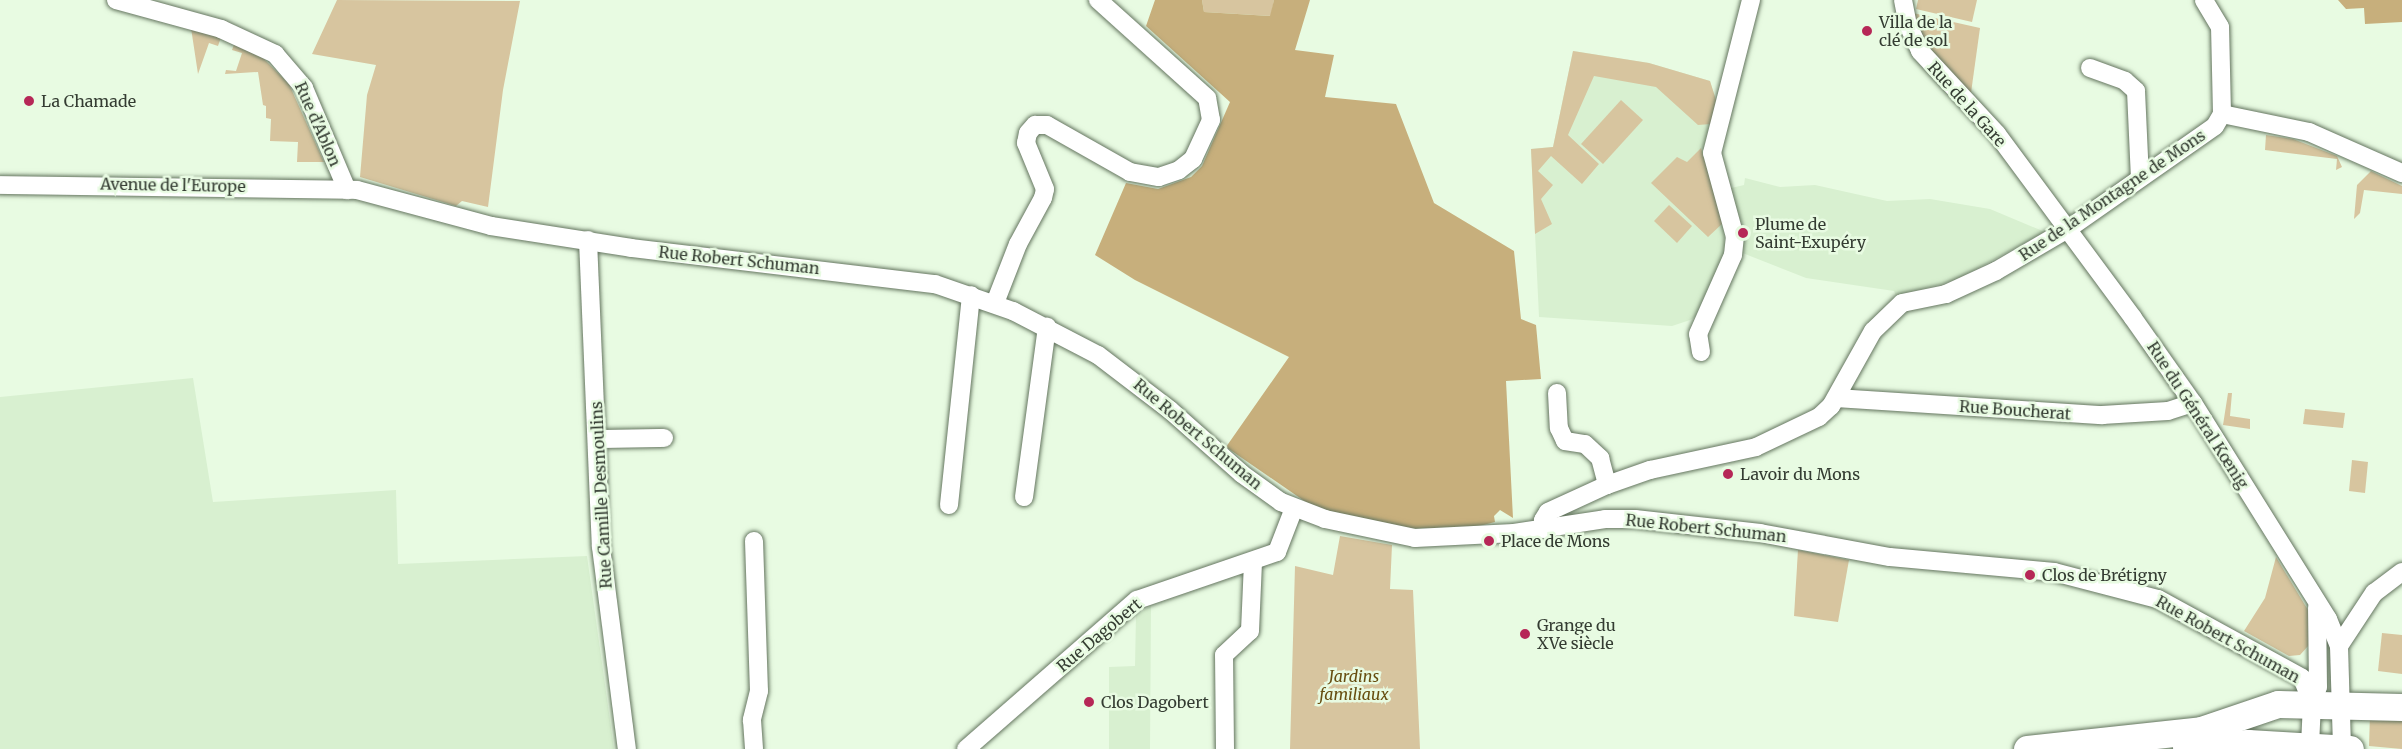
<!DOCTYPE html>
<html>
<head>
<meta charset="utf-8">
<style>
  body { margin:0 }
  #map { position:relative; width:2402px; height:749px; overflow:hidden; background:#e8fbe2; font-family:Merriweather,serif }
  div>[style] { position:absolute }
  .built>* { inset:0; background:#d8f0d0 }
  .green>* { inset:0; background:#d7c59f }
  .forest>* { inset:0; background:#c7af7c }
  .roads { filter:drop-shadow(0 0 2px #64755f) drop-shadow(0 0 2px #64755f) }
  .street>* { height:18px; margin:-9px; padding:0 9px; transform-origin:9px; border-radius:9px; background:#fff }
  .primary>* { height:27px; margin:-13.5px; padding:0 13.5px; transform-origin:13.5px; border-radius:13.5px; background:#fff }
  .dots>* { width:16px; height:16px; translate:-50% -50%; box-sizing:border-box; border:3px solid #e8fbe2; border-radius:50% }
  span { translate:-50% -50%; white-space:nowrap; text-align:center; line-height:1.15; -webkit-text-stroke:5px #e8fbe2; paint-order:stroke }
  .poi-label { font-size:16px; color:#343c32 }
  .left { translate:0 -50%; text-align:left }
  .street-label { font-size:16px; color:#343c32 }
  .park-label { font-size:16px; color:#674e10; font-style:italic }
</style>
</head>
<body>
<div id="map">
  <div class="built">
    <i style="clip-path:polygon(1573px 51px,1649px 63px,1710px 81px,1716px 100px,1703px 150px,1723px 223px,1725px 252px,1696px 316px,1690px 320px,1672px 326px,1539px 317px,1531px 149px,1553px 147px)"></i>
    <i style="clip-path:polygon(1745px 178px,1780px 187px,1815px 185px,1887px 201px,1930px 199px,1990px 209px,2045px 232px,1956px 280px,1896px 296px,1894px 291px,1806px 278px,1740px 252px,1727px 189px,1744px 185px)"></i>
    <i style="clip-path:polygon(193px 378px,213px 502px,396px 490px,398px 564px,587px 556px,614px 749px,0 749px,0 397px)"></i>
    <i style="clip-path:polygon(1151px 606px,1150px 749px,1109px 749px,1109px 667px,1135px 666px,1136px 615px)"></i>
  </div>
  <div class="green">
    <i style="clip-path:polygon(337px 0,520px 1px,503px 90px,488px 207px,462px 201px,456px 206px,360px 177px,367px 95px,376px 65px,312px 54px)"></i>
    <i style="clip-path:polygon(1202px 0,1274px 0,1271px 16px,1204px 12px)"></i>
    <i style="clip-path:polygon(1918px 0,1977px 0,1972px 22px,1916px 9px)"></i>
    <i style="clip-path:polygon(1913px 13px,1980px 28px,1970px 100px,1933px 59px)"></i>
    <i style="clip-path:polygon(191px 28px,221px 37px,218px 46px,209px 43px,198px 74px)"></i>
    <i style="clip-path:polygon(235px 42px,259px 54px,289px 84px,324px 162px,297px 162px,298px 142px,270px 141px,271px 119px,266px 118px,266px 106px,263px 105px,258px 72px,225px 74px,226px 70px,236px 71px,242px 53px,232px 50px)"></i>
    <i style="clip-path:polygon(1573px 51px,1649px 63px,1710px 81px,1716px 100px,1711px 124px,1698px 125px,1656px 87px,1594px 76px,1568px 135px,1599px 164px,1582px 184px,1551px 156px,1538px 171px,1553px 185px,1541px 199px,1552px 224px,1535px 234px,1531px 149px,1553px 147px)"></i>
    <i style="clip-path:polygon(1621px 100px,1643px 120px,1603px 164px,1581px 144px)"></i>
    <i style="clip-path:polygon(2266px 135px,2293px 139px,2337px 156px,2342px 167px,2336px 170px,2337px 159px,2265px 150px)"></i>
    <i style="clip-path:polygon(1701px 148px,1723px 223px,1708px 237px,1651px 183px,1677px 157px,1687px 162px)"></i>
    <i style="clip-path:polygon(2371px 171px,2402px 186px,2402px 194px,2364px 190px,2360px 213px,2354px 219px,2357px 185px)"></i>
    <i style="clip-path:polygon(1669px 205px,1692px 226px,1677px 243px,1654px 221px)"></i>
    <i style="clip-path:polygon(2228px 393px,2232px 393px,2230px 416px,2250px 419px,2250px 429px,2223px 425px)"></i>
    <i style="clip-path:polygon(2305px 409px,2345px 413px,2343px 428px,2303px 424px)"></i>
    <i style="clip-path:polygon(2352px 460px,2368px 462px,2365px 493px,2349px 491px)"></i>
    <i style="clip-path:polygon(1340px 536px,1392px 545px,1390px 589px,1413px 590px,1420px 749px,1290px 749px,1295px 566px,1333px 575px)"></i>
    <i style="clip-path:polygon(1798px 550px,1849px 560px,1838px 622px,1794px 616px)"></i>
    <i style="clip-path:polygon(2276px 557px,2311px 615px,2309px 645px,2300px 655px,2289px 656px,2244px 631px,2265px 598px)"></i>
    <i style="clip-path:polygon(2382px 633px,2402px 635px,2402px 674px,2378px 671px)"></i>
    <i style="clip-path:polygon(2370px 714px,2402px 716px,2402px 749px,2369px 746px)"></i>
  </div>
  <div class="forest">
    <i style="clip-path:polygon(1155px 0,1202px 0,1204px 12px,1270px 16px,1274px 0,1310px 0,1295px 50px,1334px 55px,1325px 97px,1396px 104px,1434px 203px,1514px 251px,1521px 319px,1536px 325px,1541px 379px,1506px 381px,1513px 518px,1500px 510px,1494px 516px,1495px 522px,1475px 527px,1403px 529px,1313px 507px,1226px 447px,1289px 357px,1135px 280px,1095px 255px,1126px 183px,1158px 189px,1191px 177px,1202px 166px,1230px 102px,1146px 26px)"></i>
    <i style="clip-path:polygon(2338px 0,2402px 0,2402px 22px,2365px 24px,2364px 8px,2346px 9px)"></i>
  </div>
  <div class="roads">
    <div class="street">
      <i style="left:116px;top:0;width:109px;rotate:15.4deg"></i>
      <i style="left:221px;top:29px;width:60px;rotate:24.8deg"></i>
      <i style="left:275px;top:54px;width:45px;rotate:49.5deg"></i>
      <i style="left:304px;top:88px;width:111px;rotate:67.1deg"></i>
      <i style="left:1903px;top:0;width:25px;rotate:79deg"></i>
      <i style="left:1908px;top:25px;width:29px;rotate:65deg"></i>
      <i style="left:1920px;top:51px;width:113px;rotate:47.1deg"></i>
      <i style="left:1997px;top:134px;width:229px;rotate:53.5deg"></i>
      <i style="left:2133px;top:318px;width:104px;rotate:54.8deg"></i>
      <i style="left:2193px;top:403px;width:255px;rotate:58deg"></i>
      <i style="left:2328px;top:619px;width:29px;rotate:68deg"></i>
      <i style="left:2339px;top:646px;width:103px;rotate:88.3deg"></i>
      <i style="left:2090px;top:68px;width:37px;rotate:20deg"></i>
      <i style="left:2125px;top:81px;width:15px;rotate:42deg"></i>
      <i style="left:2136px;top:91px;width:87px;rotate:87.4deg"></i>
      <i style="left:2222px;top:114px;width:89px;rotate:11.7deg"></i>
      <i style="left:2309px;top:132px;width:102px;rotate:23.8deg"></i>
      <i style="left:0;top:185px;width:357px;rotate:0.8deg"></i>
      <i style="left:357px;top:190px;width:139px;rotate:15deg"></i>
      <i style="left:491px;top:226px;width:142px;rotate:8.9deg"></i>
      <i style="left:631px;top:248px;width:306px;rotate:6.8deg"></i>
      <i style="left:935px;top:284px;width:83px;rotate:19.1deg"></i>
      <i style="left:1013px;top:311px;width:96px;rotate:27.4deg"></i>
      <i style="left:1098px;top:355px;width:91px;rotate:37.4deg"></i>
      <i style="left:1170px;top:410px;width:96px;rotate:41.6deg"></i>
      <i style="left:1242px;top:474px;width:48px;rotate:35.7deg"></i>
      <i style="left:1281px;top:502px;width:47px;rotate:21.1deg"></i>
      <i style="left:1325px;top:519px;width:92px;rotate:11.9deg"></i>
      <i style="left:1415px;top:538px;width:99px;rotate:-2.9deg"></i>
      <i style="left:1514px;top:533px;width:92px;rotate:-8.7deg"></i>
      <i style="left:1605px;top:519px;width:30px"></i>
      <i style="left:1635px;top:519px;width:126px;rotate:6.4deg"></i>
      <i style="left:1760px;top:533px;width:132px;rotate:10.5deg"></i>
      <i style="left:1890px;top:557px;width:165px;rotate:5.2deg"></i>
      <i style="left:2054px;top:572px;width:107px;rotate:14.6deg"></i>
      <i style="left:2158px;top:599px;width:164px;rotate:28.7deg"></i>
      <i style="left:2302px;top:678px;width:27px;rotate:68deg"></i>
      <i style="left:2312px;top:703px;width:43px;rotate:92.7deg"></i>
      <i style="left:588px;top:240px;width:307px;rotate:87.6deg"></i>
      <i style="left:601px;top:547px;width:204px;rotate:82.7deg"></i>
      <i style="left:995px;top:303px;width:63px;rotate:-68.7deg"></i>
      <i style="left:1018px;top:244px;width:52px;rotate:-61.5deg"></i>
      <i style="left:1043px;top:198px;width:9px;rotate:-77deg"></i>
      <i style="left:1045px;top:189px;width:50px;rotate:-112.4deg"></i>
      <i style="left:1026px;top:143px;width:10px;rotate:-79deg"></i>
      <i style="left:1028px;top:133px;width:11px;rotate:-49deg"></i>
      <i style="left:1035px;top:125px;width:12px"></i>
      <i style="left:1047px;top:125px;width:95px;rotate:29.5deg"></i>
      <i style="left:1130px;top:172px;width:29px;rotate:10deg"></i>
      <i style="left:1159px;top:177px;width:21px;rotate:-19deg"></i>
      <i style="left:1179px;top:170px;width:18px;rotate:-38deg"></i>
      <i style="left:1193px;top:159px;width:43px;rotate:-65.2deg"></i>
      <i style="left:1211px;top:120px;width:22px;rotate:-100deg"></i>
      <i style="left:1207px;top:98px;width:147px;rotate:-138deg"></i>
      <i style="left:1701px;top:352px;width:18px;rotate:-99deg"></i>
      <i style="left:1698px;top:334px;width:86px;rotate:-66.1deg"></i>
      <i style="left:1733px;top:255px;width:18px;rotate:-84deg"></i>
      <i style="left:1735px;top:237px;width:87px;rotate:-105.3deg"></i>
      <i style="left:1712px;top:153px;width:158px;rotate:-75.7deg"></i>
      <i style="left:1557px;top:393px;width:35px;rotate:87deg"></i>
      <i style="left:1559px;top:428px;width:14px;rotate:65deg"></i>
      <i style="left:1565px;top:441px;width:20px;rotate:9deg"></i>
      <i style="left:1585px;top:444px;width:21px;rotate:43deg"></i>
      <i style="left:1600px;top:458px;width:28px;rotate:75deg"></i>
      <i style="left:1836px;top:398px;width:267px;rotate:3.7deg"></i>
      <i style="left:2102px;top:415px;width:66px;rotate:-3.5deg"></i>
      <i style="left:2168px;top:411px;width:26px;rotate:-18deg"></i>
      <i style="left:597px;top:439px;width:67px;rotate:-0.9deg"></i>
      <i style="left:1024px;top:497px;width:172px;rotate:-82.3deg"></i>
      <i style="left:949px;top:505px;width:211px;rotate:-84deg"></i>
      <i style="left:1545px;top:529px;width:9px;rotate:-103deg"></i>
      <i style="left:1543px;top:520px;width:9px;rotate:-58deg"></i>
      <i style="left:1548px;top:512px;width:65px;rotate:-24.6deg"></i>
      <i style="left:1607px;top:485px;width:46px;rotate:-19.2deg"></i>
      <i style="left:1650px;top:470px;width:108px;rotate:-12.2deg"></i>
      <i style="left:1756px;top:447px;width:70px;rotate:-25.5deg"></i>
      <i style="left:1819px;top:417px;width:16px;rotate:-43deg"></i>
      <i style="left:1831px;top:406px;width:86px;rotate:-60.8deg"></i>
      <i style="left:1873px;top:331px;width:40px;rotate:-44deg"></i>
      <i style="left:1902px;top:303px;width:45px;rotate:-11.6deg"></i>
      <i style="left:1946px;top:294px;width:55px;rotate:-24.7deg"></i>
      <i style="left:1996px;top:271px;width:83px;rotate:-30.3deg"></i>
      <i style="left:2068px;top:229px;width:179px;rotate:-35deg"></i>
      <i style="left:2215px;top:126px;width:14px;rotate:-60deg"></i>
      <i style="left:2222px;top:114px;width:87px;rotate:-91.3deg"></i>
      <i style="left:2220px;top:27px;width:31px;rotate:-121deg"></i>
      <i style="left:754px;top:541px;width:150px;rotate:88.1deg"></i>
      <i style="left:759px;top:691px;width:30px;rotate:104deg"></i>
      <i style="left:752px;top:720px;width:29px;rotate:86deg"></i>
      <i style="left:2339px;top:646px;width:64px;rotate:-56.6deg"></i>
      <i style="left:2374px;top:593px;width:35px;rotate:-37deg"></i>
      <i style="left:2312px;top:701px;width:15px;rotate:-67deg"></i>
      <i style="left:2318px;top:687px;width:79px;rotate:-90.7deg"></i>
      <i style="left:966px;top:749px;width:227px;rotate:-41.1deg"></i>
      <i style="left:1137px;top:600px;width:148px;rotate:-18.9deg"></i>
      <i style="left:1277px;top:552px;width:47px;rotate:-68.9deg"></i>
      <i style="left:1225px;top:749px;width:94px;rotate:-90.6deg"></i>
      <i style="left:1224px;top:655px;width:35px;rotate:-43deg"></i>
      <i style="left:1250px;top:631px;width:70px;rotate:-87.5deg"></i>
    </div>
    <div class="primary">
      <i style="left:2186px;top:747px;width:62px;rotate:-3.7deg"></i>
      <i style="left:2248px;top:743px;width:102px;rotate:3.4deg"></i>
      <i style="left:2027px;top:749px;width:175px;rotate:-6.2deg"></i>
      <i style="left:2201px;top:730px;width:81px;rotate:-18.7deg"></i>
      <i style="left:2278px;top:704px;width:124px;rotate:1.4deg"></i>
    </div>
  </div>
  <div class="dots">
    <i style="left:1867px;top:31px;background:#b62757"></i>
    <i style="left:29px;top:101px;background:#b62757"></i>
    <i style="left:1743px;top:233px;background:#b62757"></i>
    <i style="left:1728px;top:474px;background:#b62757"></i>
    <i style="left:1489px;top:541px;background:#b62757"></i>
    <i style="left:2030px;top:575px;background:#b62757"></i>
    <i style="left:1525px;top:634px;background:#b62757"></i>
    <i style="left:1089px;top:702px;background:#b62757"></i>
  </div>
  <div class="poi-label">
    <span class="left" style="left:1879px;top:31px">Villa de la<br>clé de sol</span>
    <span class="left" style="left:41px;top:101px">La Chamade</span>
    <span class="left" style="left:1755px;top:233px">Plume de<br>Saint-Exupéry</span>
    <span class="left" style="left:1740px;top:474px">Lavoir du Mons</span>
    <span class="left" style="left:1501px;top:541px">Place de Mons</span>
    <span class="left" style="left:2042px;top:575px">Clos de Brétigny</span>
    <span class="left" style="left:1537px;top:634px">Grange du<br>XVe siècle</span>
    <span class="left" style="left:1101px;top:702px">Clos Dagobert</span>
  </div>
  <div class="street-label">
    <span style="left:1967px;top:104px;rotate:48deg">Rue de la Gare</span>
    <span style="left:318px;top:124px;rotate:66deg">Rue d'Ablon</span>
    <span style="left:173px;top:185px;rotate:1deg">Avenue de l'Europe</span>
    <span style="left:2112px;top:195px;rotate:-34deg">Rue de la Montagne de Mons</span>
    <span style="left:739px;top:260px;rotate:6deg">Rue Robert Schuman</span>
    <span style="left:2015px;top:410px;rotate:4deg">Rue Boucherat</span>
    <span style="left:2198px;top:415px;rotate:57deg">Rue du Général Kœnig</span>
    <span style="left:1198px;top:434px;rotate:40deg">Rue Robert Schuman</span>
    <span style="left:601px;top:495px;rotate:-93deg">Rue Camille Desmoulins</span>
    <span style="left:1706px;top:528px;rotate:6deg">Rue Robert Schuman</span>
    <span style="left:1099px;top:635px;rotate:-40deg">Rue Dagobert</span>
    <span style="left:2228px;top:639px;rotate:29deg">Rue Robert Schuman</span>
  </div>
  <div class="park-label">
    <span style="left:1354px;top:685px">Jardins<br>familiaux</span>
  </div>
</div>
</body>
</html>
